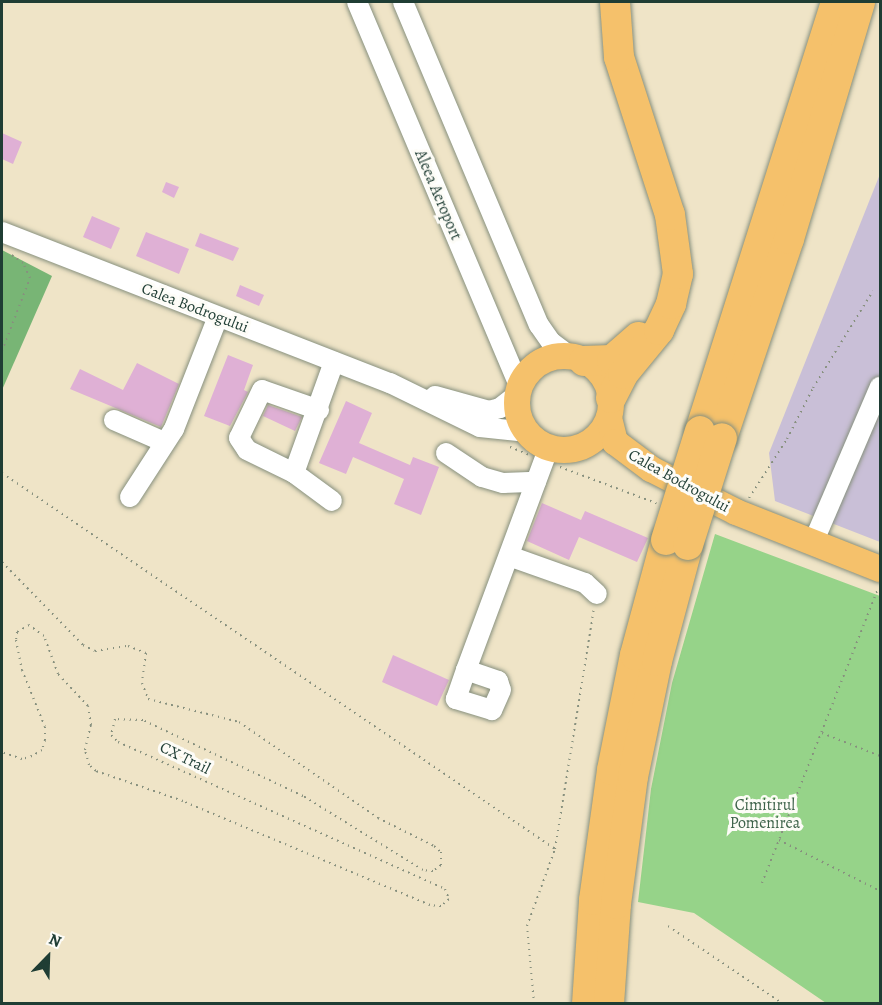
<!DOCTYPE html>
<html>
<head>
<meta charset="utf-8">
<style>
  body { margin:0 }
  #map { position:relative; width:882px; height:1005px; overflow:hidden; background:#efe4c7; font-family:Alegreya,serif }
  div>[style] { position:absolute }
  .industrial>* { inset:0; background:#c9bfd7 }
  .green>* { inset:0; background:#96d389 }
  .forest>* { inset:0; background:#78b575 }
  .building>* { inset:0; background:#dfb0d5 }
  .path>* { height:2px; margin-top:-1px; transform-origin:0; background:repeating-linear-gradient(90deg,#87907e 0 1.5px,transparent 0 6px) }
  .roads { filter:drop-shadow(0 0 2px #87907e) drop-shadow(0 0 2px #87907e) }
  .minor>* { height:20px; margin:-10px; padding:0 10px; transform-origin:10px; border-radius:10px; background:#fff }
  .major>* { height:26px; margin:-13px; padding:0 13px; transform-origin:13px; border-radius:13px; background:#f5c16b }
  .major>.ring { margin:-13px; padding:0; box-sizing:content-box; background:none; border:26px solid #f5c16b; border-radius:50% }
  .highway>* { height:30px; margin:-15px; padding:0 15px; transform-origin:15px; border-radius:15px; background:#f5c16b }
  .bridges { filter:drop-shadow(0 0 2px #87907e) drop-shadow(0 0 2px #87907e) }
  .highway-bridge>* { height:30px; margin:-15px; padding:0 15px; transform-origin:15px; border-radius:15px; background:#f5c16b }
  span { translate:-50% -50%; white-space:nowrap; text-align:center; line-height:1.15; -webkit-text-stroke:6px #fdfcf7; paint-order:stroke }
  .street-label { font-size:16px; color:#1f3d34 }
  .park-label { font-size:16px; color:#3d6249 }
  .frame { position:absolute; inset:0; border:3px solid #1f3d34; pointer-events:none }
  .north { position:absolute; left:18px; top:927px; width:60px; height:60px; -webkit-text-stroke:4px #fdfcf7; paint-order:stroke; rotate:23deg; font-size:16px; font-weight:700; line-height:24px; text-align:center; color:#1f3d34 }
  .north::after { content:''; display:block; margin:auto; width:21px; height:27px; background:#1f3d34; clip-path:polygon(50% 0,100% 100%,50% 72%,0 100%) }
</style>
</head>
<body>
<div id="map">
  <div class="industrial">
    <i style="clip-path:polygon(880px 174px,880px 542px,775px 501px,769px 453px)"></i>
  </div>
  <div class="green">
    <i style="clip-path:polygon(715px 534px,880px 596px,880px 1003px,826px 1003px,694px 913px,638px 902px,651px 789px,672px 683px)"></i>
  </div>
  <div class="forest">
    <i style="clip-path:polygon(2px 250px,52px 276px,2px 390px)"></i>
  </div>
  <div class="building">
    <i style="clip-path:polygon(2px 133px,22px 142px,13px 164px,2px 159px)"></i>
    <i style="clip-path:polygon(166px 182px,179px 187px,174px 198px,162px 192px)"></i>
    <i style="clip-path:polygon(92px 216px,120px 228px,111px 249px,83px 237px)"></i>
    <i style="clip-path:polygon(146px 232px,189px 249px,179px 274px,136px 256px)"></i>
    <i style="clip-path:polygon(200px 233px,239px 248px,233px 261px,195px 246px)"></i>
    <i style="clip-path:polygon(240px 285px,264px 295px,259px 306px,236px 296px)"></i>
    <i style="clip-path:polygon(228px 355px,253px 365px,244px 390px,248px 392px,230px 426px,204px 416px)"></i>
    <i style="clip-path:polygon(137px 363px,179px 384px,161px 427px,70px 389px,80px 369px,123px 390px)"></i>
    <i style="clip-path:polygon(346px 401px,372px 413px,359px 443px,410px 465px,413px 457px,439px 467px,421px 515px,394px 504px,404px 479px,353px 457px,346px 474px,319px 463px)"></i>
    <i style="clip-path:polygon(268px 405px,302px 417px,295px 431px,263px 416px)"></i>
    <i style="clip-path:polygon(542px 503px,581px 520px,585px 511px,648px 538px,637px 562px,579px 537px,569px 560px,527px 541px)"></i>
    <i style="clip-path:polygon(393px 655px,449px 680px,437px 706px,382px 682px)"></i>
  </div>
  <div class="path">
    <i style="left:2px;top:351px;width:78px;rotate:-69deg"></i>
    <i style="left:30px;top:278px;width:17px;rotate:-115deg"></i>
    <i style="left:23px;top:263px;width:16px;rotate:-145deg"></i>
    <i style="left:510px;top:447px;width:22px;rotate:22deg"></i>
    <i style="left:560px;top:467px;width:103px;rotate:20.6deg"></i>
    <i style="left:2px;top:473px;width:669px;rotate:34.21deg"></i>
    <i style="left:749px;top:498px;width:70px;rotate:-57.2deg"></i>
    <i style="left:787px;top:439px;width:57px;rotate:-63deg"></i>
    <i style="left:813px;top:388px;width:114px;rotate:-58.3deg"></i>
    <i style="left:2px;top:562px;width:116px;rotate:45.7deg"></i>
    <i style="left:83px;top:645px;width:13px;rotate:27deg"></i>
    <i style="left:95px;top:651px;width:33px;rotate:-9deg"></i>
    <i style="left:128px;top:646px;width:19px;rotate:21deg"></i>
    <i style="left:146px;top:653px;width:30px;rotate:98deg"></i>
    <i style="left:142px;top:683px;width:17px;rotate:69deg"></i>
    <i style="left:148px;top:699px;width:94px;rotate:14.2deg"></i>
    <i style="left:239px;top:722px;width:169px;rotate:34.6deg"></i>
    <i style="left:378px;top:818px;width:63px;rotate:26.6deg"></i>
    <i style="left:434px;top:846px;width:9px;rotate:41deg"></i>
    <i style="left:441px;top:852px;width:13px;rotate:90deg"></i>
    <i style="left:441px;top:865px;width:10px;rotate:143deg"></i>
    <i style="left:433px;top:871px;width:10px;rotate:-174deg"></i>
    <i style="left:423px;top:870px;width:141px;rotate:-148.3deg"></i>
    <i style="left:303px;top:796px;width:177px;rotate:-154.6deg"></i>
    <i style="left:143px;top:720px;width:28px;rotate:-178deg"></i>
    <i style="left:115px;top:719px;width:16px;rotate:104deg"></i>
    <i style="left:111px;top:735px;width:10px;rotate:45deg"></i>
    <i style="left:118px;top:742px;width:359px;rotate:24.2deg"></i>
    <i style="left:445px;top:889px;width:11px;rotate:68deg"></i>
    <i style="left:449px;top:899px;width:11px;rotate:139deg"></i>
    <i style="left:441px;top:906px;width:11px;rotate:-175deg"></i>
    <i style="left:430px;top:905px;width:268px;rotate:-157.2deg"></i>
    <i style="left:183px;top:801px;width:92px;rotate:-161deg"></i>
    <i style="left:96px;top:771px;width:9px;rotate:-139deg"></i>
    <i style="left:89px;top:765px;width:16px;rotate:-105deg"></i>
    <i style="left:85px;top:750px;width:26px;rotate:-77deg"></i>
    <i style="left:91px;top:725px;width:19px;rotate:-99deg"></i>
    <i style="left:88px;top:706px;width:44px;rotate:-133.2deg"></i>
    <i style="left:58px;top:674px;width:40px;rotate:-110.2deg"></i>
    <i style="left:44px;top:636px;width:19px;rotate:-144deg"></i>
    <i style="left:29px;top:625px;width:14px;rotate:150deg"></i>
    <i style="left:17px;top:632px;width:8px;rotate:97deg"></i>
    <i style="left:16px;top:640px;width:31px;rotate:79deg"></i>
    <i style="left:22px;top:670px;width:61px;rotate:68deg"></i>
    <i style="left:45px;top:727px;width:13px;rotate:90deg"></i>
    <i style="left:45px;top:740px;width:10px;rotate:107deg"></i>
    <i style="left:42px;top:750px;width:12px;rotate:149deg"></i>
    <i style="left:32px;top:756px;width:10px;rotate:163deg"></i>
    <i style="left:22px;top:759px;width:21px;rotate:-161deg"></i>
    <i style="left:822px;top:733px;width:62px;rotate:21.6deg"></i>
    <i style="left:779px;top:840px;width:113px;rotate:26.8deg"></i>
    <i style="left:762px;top:883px;width:317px;rotate:-68.5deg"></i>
    <i style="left:668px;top:926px;width:139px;rotate:34.1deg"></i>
    <i style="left:534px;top:1004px;width:78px;rotate:-95.1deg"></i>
    <i style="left:527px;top:926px;width:82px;rotate:-70deg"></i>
    <i style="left:555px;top:849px;width:243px;rotate:-80.8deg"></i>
  </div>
  <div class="roads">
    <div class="minor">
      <i style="left:357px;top:2px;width:419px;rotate:67.1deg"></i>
      <i style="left:403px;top:2px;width:350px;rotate:67.2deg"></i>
      <i style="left:539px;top:325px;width:21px;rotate:55deg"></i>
      <i style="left:551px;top:342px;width:25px;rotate:37deg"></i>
      <i style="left:2px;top:232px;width:416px;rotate:21.3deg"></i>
      <i style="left:390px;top:383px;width:100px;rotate:26.1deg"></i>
      <i style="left:480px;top:427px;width:48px;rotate:5.9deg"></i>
      <i style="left:435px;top:396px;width:56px;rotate:15.5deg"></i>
      <i style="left:489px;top:411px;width:11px;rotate:-15deg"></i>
      <i style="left:500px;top:408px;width:24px;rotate:-38deg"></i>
      <i style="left:319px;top:410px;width:60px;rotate:-160.7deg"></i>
      <i style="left:262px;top:390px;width:53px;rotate:115.6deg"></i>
      <i style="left:239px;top:438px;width:14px;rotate:56deg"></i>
      <i style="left:247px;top:450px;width:52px;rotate:26.1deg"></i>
      <i style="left:294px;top:473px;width:47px;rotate:36.4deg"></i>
      <i style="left:114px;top:420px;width:55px;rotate:23.7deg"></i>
      <i style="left:446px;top:453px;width:43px;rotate:33.7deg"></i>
      <i style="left:482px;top:477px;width:22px;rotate:16deg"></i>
      <i style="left:503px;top:483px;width:33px;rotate:-2deg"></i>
      <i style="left:294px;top:473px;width:118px;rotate:-70.2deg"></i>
      <i style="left:130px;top:497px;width:81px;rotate:-57.1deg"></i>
      <i style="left:174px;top:429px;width:120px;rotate:-68.6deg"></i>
      <i style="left:813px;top:543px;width:170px;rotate:-66.8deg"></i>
      <i style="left:509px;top:556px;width:81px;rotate:19.6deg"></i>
      <i style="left:585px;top:583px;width:16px;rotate:43deg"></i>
      <i style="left:466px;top:670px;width:238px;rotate:-69.6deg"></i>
      <i style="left:466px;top:670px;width:34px;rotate:19deg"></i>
      <i style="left:498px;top:681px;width:9px;rotate:72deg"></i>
      <i style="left:501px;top:690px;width:22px;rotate:114deg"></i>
      <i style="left:492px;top:710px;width:38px;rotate:-163deg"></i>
      <i style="left:456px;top:699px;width:31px;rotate:-71deg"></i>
    </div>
    <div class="major">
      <i class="ring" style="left:517px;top:356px;width:68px;height:68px"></i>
      <i style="left:609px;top:418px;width:25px;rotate:76deg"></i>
      <i style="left:615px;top:442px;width:45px;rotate:36.9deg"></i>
      <i style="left:651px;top:469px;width:95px;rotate:26.8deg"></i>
      <i style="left:736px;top:512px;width:155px;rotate:21.6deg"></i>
    </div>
    <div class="highway">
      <i style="left:584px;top:361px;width:28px;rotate:-2deg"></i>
      <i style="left:612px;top:360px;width:35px;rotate:-41deg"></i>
      <i style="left:611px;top:398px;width:27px;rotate:-63deg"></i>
      <i style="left:623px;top:374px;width:57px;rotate:-50.7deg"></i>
      <i style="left:659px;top:330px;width:29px;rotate:-65deg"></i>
      <i style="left:671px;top:304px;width:31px;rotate:-77deg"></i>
      <i style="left:678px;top:274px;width:60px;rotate:-97.7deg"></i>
      <i style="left:670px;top:215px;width:166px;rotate:-107.9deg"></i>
      <i style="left:619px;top:57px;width:55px;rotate:-94.2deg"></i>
      <i style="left:700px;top:431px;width:450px;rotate:-72.4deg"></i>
      <i style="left:722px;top:438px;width:210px;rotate:-71.4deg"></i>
      <i style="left:789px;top:239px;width:247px;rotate:-73.3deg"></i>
      <i style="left:587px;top:1004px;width:104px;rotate:-86.1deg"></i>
      <i style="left:594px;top:900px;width:131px;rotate:-82.1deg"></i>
      <i style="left:612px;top:770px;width:117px;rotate:-78.7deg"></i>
      <i style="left:635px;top:655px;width:119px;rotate:-74.9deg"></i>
      <i style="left:609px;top:1004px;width:100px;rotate:-86deg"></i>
      <i style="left:616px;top:904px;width:128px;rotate:-82.4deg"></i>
      <i style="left:633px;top:777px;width:118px;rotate:-78.3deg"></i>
      <i style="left:657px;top:661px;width:120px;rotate:-75deg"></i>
    </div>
  </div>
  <div class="bridges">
    <div class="highway-bridge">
      <i style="left:666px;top:540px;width:114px;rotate:-72.7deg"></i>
      <i style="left:688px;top:545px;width:112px;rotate:-72.4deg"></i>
    </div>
  </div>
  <div class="street-label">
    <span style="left:438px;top:195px;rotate:67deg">Aleea Aeroport</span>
    <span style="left:195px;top:308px;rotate:21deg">Calea Bodrogului</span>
    <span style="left:679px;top:481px;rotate:29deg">Calea Bodrogului</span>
    <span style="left:185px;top:758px;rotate:26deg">CX Trail</span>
  </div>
  <div class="park-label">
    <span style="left:765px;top:814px">Cimitirul<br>Pomenirea</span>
  </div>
  <div class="frame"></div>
  <div class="north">N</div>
</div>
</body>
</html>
